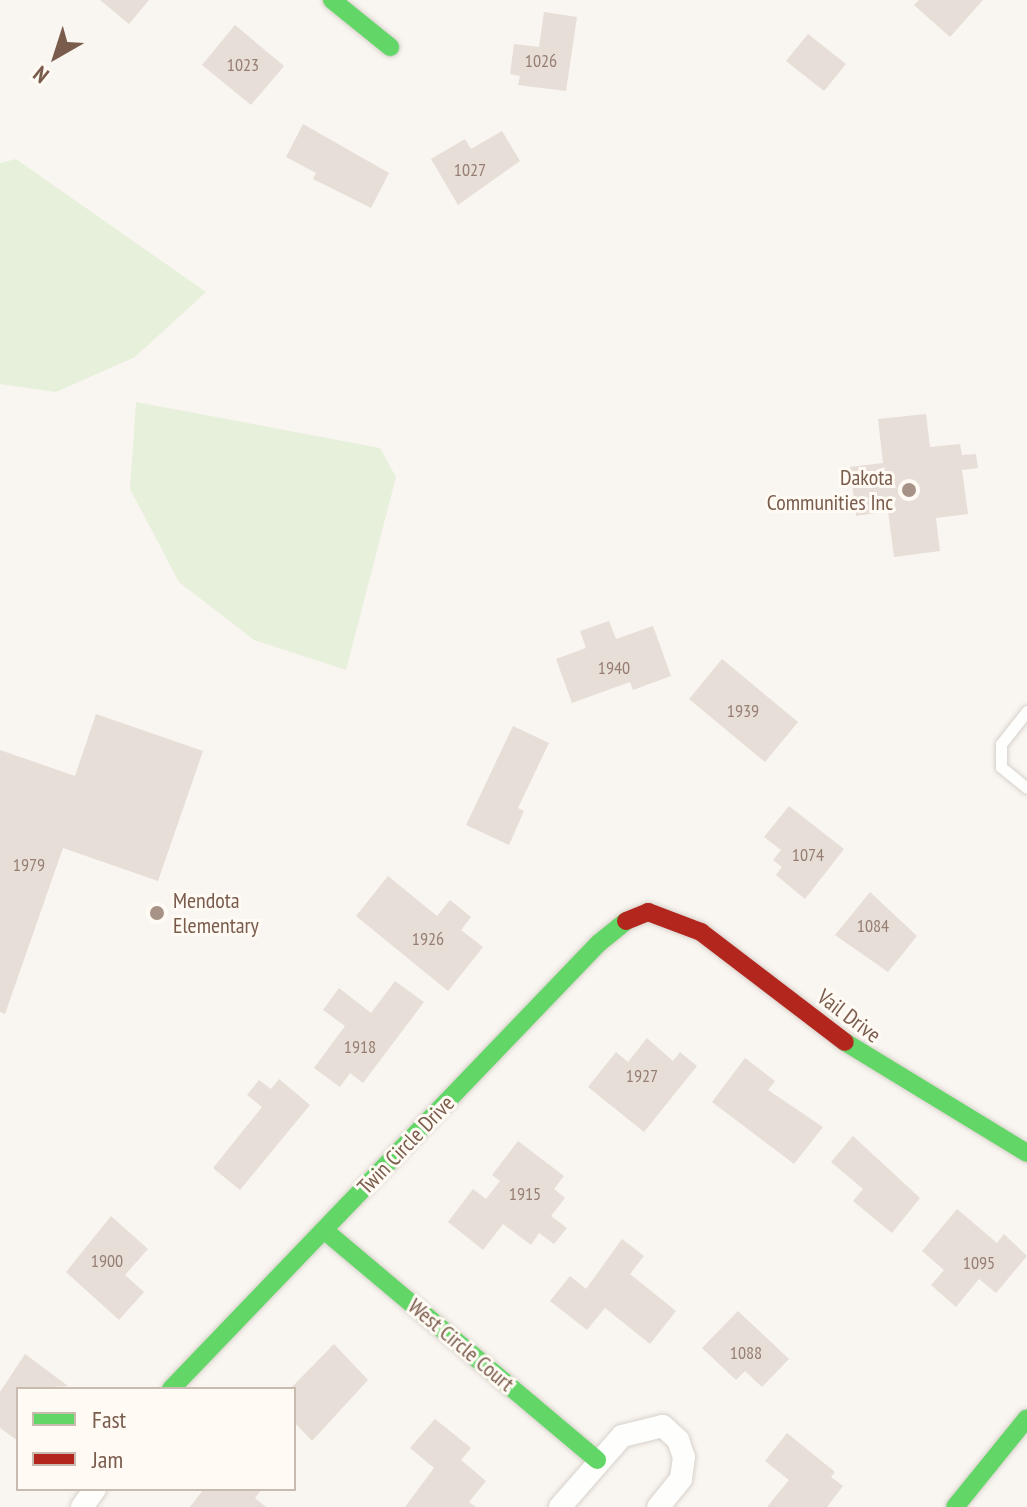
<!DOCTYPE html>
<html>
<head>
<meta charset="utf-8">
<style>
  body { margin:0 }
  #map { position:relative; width:1027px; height:1507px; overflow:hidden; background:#f9f5f0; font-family:"PT Sans Narrow",sans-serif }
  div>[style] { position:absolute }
  .green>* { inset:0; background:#e7f0db }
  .building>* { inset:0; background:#e6ded7 }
  .roads { filter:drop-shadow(0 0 2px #d7d1cb) drop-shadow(0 0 2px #d7d1cb) }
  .lane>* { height:11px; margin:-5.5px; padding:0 5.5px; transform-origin:5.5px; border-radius:5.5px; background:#fefefd }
  .street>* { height:22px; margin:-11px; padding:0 11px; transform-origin:11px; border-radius:11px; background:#fefefd }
  .fast>* { height:18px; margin:-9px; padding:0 9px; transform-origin:9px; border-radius:9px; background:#63d668 }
  .jam>* { height:18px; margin:-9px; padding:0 9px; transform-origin:9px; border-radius:9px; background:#b3261e }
  .dots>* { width:22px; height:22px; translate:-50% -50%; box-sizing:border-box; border:4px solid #fffaf3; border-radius:50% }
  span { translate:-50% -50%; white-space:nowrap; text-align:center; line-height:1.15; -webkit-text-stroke:6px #fffaf3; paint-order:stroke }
  .number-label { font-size:18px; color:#977e72 }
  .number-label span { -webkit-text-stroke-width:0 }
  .poi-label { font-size:22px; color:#7a5c4d }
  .right { translate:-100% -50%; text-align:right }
  .left { translate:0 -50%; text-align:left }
  .street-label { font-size:22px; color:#7a5c4d }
  .legend { position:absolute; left:16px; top:1387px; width:280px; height:104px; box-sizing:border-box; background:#fffaf3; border:2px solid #cabbb1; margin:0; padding:10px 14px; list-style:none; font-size:24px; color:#7a5c4d }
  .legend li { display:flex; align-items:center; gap:16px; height:40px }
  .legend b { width:40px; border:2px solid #cabbb1 }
  .north { position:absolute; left:16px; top:16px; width:80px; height:80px; -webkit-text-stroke:6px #fffaf3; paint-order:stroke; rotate:219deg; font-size:22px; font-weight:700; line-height:32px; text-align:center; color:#7a5c4d }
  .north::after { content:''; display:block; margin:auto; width:28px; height:36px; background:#7a5c4d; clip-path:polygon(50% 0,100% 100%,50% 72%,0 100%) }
</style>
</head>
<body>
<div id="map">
  <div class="green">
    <i style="clip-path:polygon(16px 159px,206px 292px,135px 357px,56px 392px,0 384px,0 163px)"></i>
    <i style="clip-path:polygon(136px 402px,380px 448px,396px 477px,346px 670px,254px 640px,179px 582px,130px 489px)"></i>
  </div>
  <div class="building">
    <i style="clip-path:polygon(100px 0,149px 0,129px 24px)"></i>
    <i style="clip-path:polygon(919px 0,983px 0,950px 37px,914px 5px)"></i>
    <i style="clip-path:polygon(544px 12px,577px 17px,566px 91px,518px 85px,520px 76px,510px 74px,514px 44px,539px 47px)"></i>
    <i style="clip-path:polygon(235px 25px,284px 66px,251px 105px,202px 65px)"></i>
    <i style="clip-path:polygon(808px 34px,846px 64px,824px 91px,786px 61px)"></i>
    <i style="clip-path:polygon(303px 124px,389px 173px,371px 208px,313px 179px,316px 173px,286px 157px)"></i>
    <i style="clip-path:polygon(502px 131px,520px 161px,458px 205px,431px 159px,465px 139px,471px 149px)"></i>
    <i style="clip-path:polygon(926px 414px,930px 447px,960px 444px,962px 455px,976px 454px,978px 468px,962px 470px,968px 514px,936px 518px,940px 551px,894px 557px,888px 511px,856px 516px,850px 467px,883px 463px,878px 419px)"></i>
    <i style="clip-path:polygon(609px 621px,616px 639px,653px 626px,671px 676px,633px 690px,630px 682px,572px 703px,556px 659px,586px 648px,580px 631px)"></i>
    <i style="clip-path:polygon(722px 659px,798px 722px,765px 762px,689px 699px)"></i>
    <i style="clip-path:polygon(96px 714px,203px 751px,158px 881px,63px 848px,5px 1014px,0 1012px,0 750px,75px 776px)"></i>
    <i style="clip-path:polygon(513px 726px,549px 743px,518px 808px,524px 811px,509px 845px,466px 825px)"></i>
    <i style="clip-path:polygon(789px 806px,844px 849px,805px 899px,776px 875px,782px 867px,773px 860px,781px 850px,764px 837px)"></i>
    <i style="clip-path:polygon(388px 876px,437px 916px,450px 900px,471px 917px,461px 930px,483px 947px,448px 991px,356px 916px)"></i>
    <i style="clip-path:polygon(870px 892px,917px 936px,888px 972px,835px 935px)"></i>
    <i style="clip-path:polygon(395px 981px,424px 1002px,363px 1083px,350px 1073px,340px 1087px,314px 1068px,345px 1026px,323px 1010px,339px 988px,371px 1013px)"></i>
    <i style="clip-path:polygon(647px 1038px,673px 1061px,680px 1052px,697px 1066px,644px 1132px,588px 1087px,616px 1052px,628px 1062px)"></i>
    <i style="clip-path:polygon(745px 1058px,775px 1081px,768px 1090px,823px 1127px,794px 1164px,712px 1102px)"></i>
    <i style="clip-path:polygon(279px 1079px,310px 1105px,240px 1190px,213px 1168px,262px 1107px,247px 1095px,259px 1080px,271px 1089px)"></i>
    <i style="clip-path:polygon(853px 1136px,920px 1198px,892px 1233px,853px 1201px,863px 1189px,831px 1162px)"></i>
    <i style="clip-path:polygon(518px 1141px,564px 1176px,554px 1189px,565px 1198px,551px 1216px,567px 1228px,554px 1244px,539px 1233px,531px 1245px,503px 1224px,483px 1250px,448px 1222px,473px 1189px,486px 1199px,500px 1181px,492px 1175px)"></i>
    <i style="clip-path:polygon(957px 1209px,997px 1243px,1004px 1234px,1027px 1256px,996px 1293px,979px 1279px,956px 1307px,931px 1285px,944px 1270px,922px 1251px)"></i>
    <i style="clip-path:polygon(111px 1216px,148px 1249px,125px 1275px,144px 1292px,119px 1320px,66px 1272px)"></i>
    <i style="clip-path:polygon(622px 1239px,644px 1256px,630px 1274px,676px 1311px,650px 1344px,605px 1308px,587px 1330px,550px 1301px,570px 1276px,586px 1289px)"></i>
    <i style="clip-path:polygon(738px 1311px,789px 1359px,762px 1387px,745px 1371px,736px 1380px,702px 1348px)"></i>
    <i style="clip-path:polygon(334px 1344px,368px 1380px,312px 1441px,294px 1422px,294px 1389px,290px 1389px)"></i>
    <i style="clip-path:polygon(25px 1354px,68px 1386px,18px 1389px,18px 1441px,0 1428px,0 1392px)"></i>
    <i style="clip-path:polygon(435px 1419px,471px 1448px,461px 1460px,486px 1481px,469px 1502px,476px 1507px,405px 1507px,434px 1468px,410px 1448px)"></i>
    <i style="clip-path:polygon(787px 1433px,835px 1472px,831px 1477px,843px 1486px,827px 1507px,767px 1507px,789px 1480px,765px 1461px)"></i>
    <i style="clip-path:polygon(204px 1489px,262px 1489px,255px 1498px,266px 1507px,190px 1507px)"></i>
  </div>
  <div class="roads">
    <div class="lane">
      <i style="left:1027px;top:711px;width:42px;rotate:128.2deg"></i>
      <i style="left:1001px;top:744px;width:23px;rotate:90deg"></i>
      <i style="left:1001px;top:767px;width:33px;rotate:39deg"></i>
    </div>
    <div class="street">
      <i style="left:82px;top:1507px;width:22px;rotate:-54deg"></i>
      <i style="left:560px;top:1507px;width:94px;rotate:-48.9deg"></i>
      <i style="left:622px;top:1436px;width:42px;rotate:-13.7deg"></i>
      <i style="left:663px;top:1426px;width:21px;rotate:43deg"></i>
      <i style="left:678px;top:1440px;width:18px;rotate:71deg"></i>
      <i style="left:684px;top:1457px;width:22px;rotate:98deg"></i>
      <i style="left:681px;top:1479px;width:36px;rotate:129deg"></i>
    </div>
    <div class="fast">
      <i style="left:332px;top:0;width:75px;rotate:39deg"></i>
      <i style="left:845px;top:1042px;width:213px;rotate:31.4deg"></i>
      <i style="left:324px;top:1230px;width:357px;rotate:40.1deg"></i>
      <i style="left:171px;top:1389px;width:618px;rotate:-46.18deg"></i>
      <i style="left:599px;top:943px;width:35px;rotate:-39deg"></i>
      <i style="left:955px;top:1507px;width:114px;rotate:-51deg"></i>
    </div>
    <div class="jam">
      <i style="left:626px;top:921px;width:24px;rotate:-22deg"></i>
      <i style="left:648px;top:912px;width:57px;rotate:20.7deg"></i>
      <i style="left:701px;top:932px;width:181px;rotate:37.4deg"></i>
    </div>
  </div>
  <div class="dots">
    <i style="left:909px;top:490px;background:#a69286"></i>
    <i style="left:157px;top:913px;background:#a69286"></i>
  </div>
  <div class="number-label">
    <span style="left:541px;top:61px">1026</span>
    <span style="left:243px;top:65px">1023</span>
    <span style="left:470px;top:170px">1027</span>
    <span style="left:614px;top:668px">1940</span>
    <span style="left:743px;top:711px">1939</span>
    <span style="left:808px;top:855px">1074</span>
    <span style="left:29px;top:865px">1979</span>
    <span style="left:873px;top:926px">1084</span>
    <span style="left:428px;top:939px">1926</span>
    <span style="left:360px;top:1047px">1918</span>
    <span style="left:642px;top:1076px">1927</span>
    <span style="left:525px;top:1194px">1915</span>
    <span style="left:107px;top:1261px">1900</span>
    <span style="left:979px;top:1263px">1095</span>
    <span style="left:746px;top:1353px">1088</span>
  </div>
  <div class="poi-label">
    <span class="right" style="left:893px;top:490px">Dakota<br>Communities Inc</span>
    <span class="left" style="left:173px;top:913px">Mendota<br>Elementary</span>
  </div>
  <div class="street-label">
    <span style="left:849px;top:1016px;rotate:37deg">Vail Drive</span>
    <span style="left:406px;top:1145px;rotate:-46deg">Twin Circle Drive</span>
    <span style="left:461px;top:1345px;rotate:40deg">West Circle Court</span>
  </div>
  <ul class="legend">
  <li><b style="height:10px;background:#63d668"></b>Fast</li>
  <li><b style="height:10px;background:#b3261e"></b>Jam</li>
  </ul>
  <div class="north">N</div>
</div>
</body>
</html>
